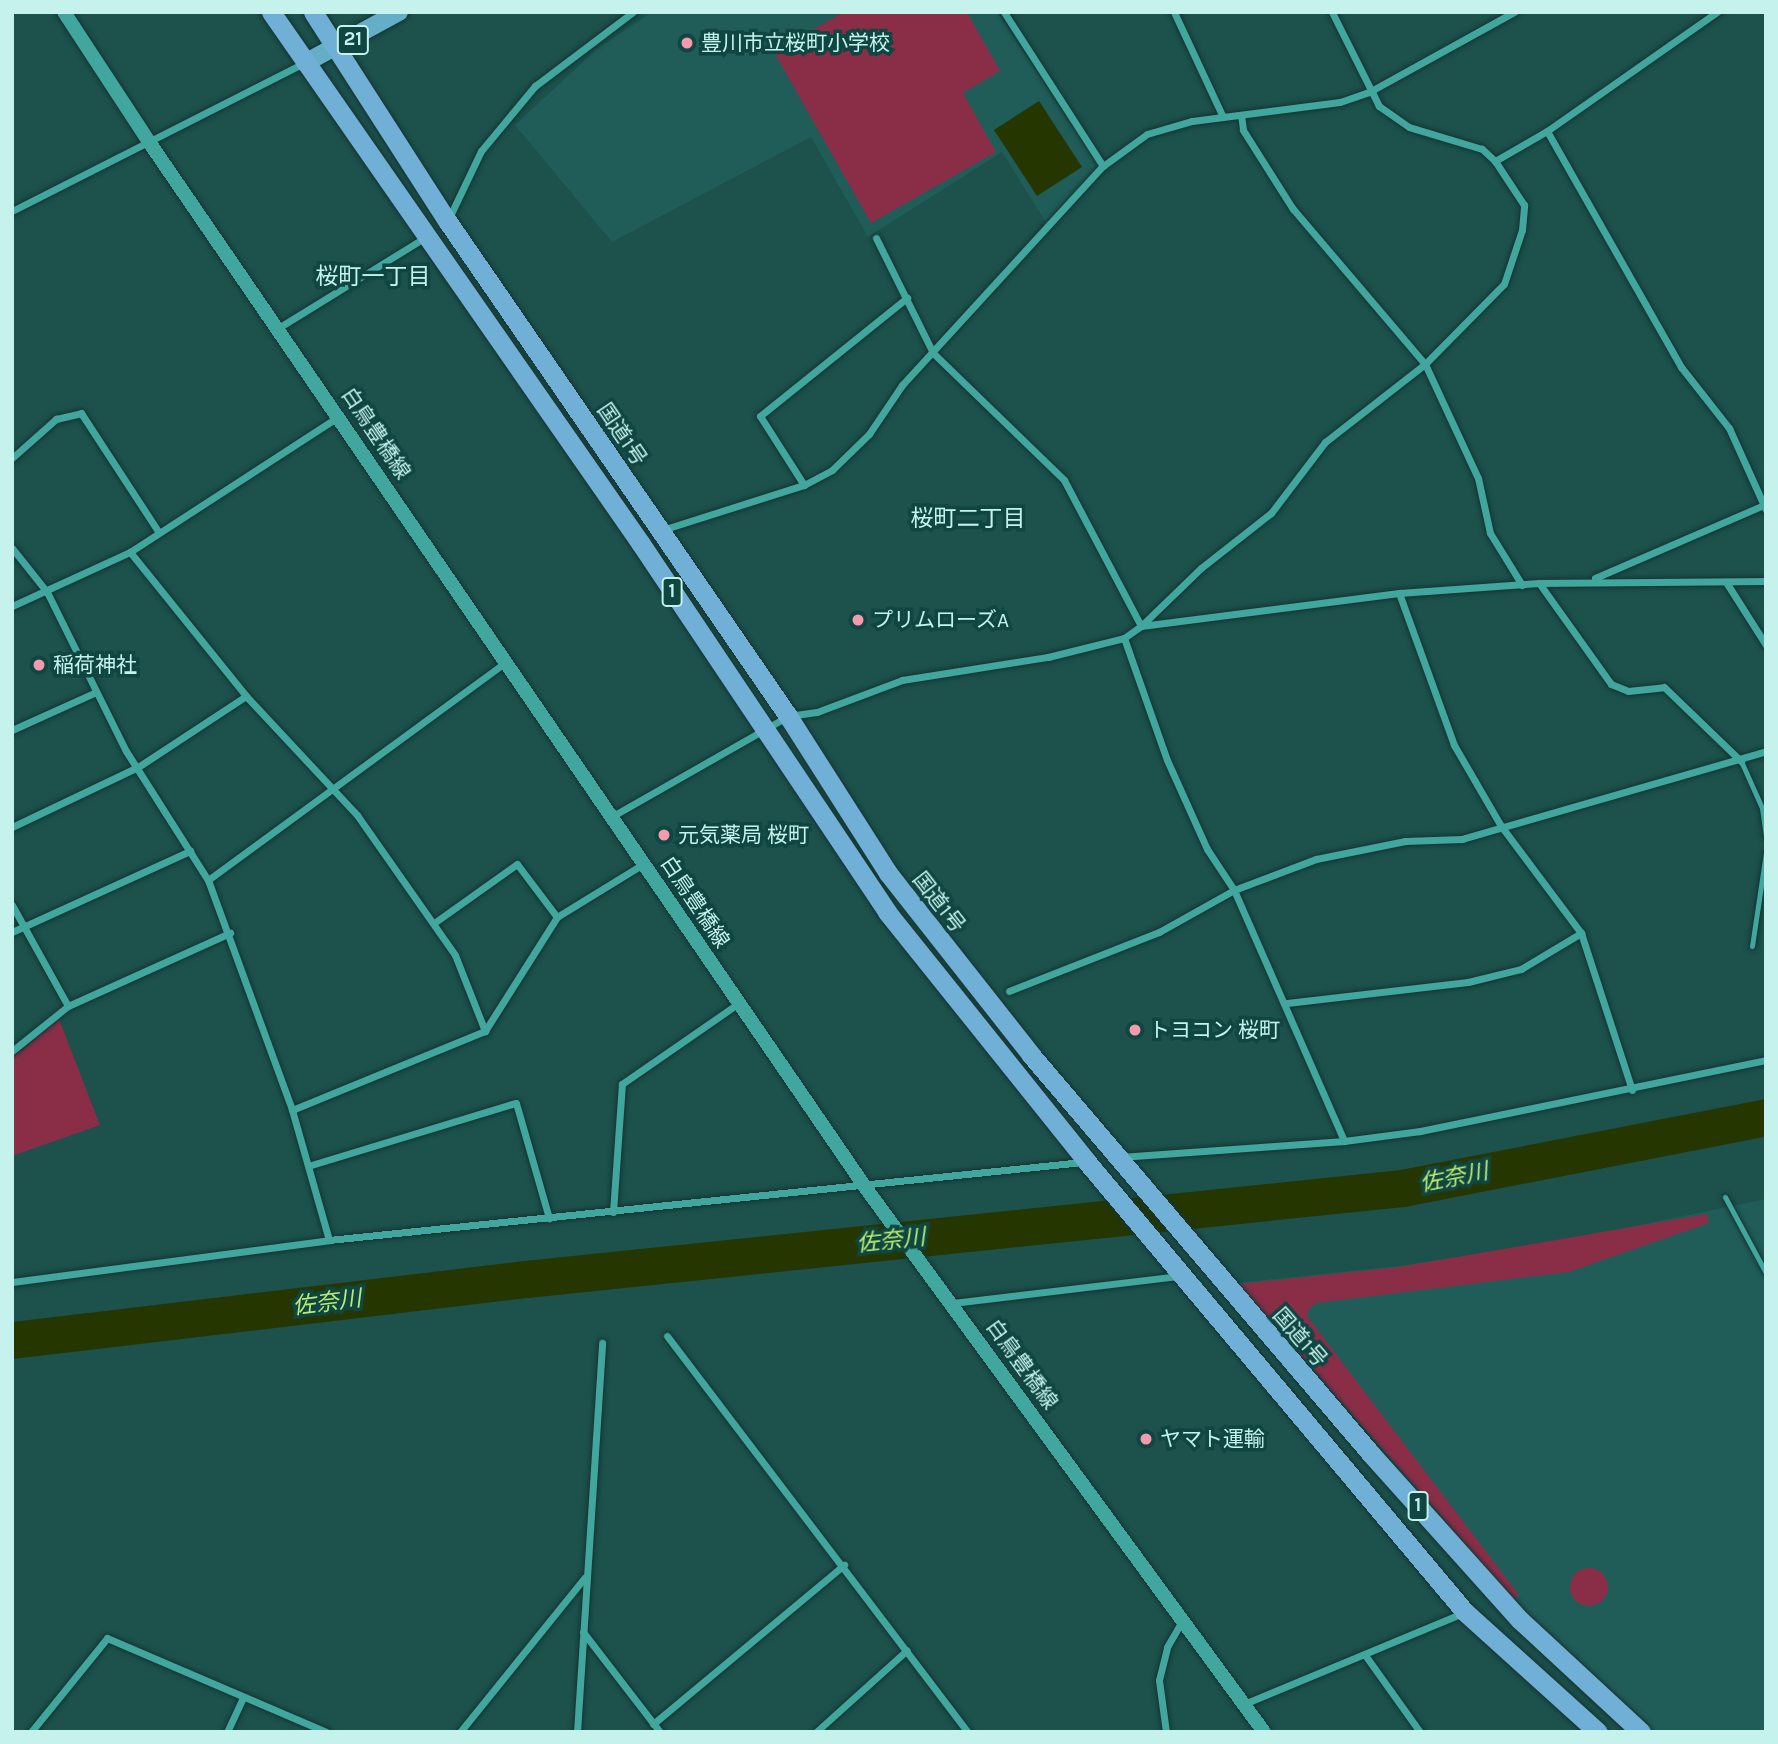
<!DOCTYPE html>
<html>
<head>
<meta charset="utf-8">
<style>
  body { margin:0 }
  #map { position:relative; width:1778px; height:1744px; overflow:hidden; background:#1c514c; font-family:Karla,"Noto Sans JP",sans-serif }
  div>[style] { position:absolute }
  .built>* { inset:0; background:#205d58 }
  .green>* { inset:0; background:#8a2e48 }
  .round { border-radius:50% }
  .water>* { inset:0; background:#253600 }
  .river>* { height:37px; margin:-18.5px; padding:0 18.5px; transform-origin:18.5px; border-radius:18.5px; background:#253600 }
  .roads { filter:drop-shadow(0 0 2px #153431) drop-shadow(0 0 2px #153431) }
  .service>* { height:5px; margin:-2.5px; padding:0 2.5px; transform-origin:2.5px; border-radius:2.5px; background:#41a69d }
  .minor>* { height:7px; margin:-3.5px; padding:0 3.5px; transform-origin:3.5px; border-radius:3.5px; background:#41a69d }
  .secondary>* { height:14px; margin:-7px; padding:0 7px; transform-origin:7px; border-radius:7px; background:#41a69d }
  .primary>* { height:18px; margin:-9px; padding:0 9px; transform-origin:9px; border-radius:9px; background:#64aec8 }
  .trunk>* { height:19px; margin:-9.5px; padding:0 9.5px; transform-origin:9.5px; border-radius:9.5px; background:#70b0d6 }
  .dots>* { width:19px; height:19px; translate:-50% -50%; box-sizing:border-box; border:4px solid #0f4642; border-radius:50% }
  span { translate:-50% -50%; white-space:nowrap; text-align:center; line-height:1.15; -webkit-text-stroke:7px #0f4642; paint-order:stroke }
  .shield-label span { padding:2px 5px; background:#0f4642; border:2px solid; border-radius:5px; -webkit-text-stroke-width:0 }
  .shield-label { font-size:19px; color:#c5f2ec; font-weight:700 }
  .poi-label { font-size:21px; color:#c5f2ec }
  .left { translate:0 -50%; text-align:left }
  .street-label { font-size:21px; color:#c5f2ec }
  .neighbourhood-label { font-size:23px; color:#c5f2ec }
  .water-label { font-size:23px; color:#bceb6f; font-style:italic }
  .frame { position:absolute; inset:0; border:14px solid #c5f2ec; pointer-events:none }
</style>
</head>
<body>
<div id="map">
  <div class="built">
    <i style="clip-path:polygon(652px 12px,997px 12px,1100px 167px,1047px 224px,1002px 152px,868px 237px,811px 137px,612px 242px,515px 125px,597px 49px)"></i>
    <i style="clip-path:polygon(1766px 1199px,1766px 1732px,1653px 1732px,1550px 1640px,1237px 1283px,1399px 1266px,1562px 1241px)"></i>
  </div>
  <div class="green">
    <i style="clip-path:polygon(844px 12px,967px 12px,1000px 71px,963px 93px,996px 152px,871px 223px,774px 52px)"></i>
    <i style="clip-path:polygon(59px 1019px,100px 1125px,12px 1156px,12px 1057px)"></i>
    <i style="clip-path:polygon(1707px 1214px,1709px 1223px,1569px 1272px,1316px 1303px,1309px 1309px,1307px 1316px,1519px 1595px,1513px 1599px,1239px 1284px,1399px 1267px)"></i>
    <i class="round" style="left:1570px;top:1568px;width:38px;height:38px"></i>
  </div>
  <div class="water">
    <i style="clip-path:polygon(1039px 101px,1082px 167px,1037px 196px,994px 130px)"></i>
  </div>
  <div class="river">
    <i style="left:12px;top:1340px;width:518px;rotate:-6.77deg"></i>
    <i style="left:526px;top:1279px;width:881px;rotate:-5.93deg"></i>
    <i style="left:1402px;top:1188px;width:371px;rotate:-11deg"></i>
  </div>
  <div class="roads">
    <div class="service">
      <i style="left:1741px;top:761px;width:51px;rotate:65.9deg"></i>
      <i style="left:1762px;top:808px;width:29px;rotate:82deg"></i>
      <i style="left:1752px;top:946px;width:95px;rotate:-81.5deg"></i>
      <i style="left:1725px;top:1197px;width:86px;rotate:61.7deg"></i>
    </div>
    <div class="minor">
      <i style="left:1004px;top:12px;width:183px;rotate:57.3deg"></i>
      <i style="left:1174px;top:12px;width:116px;rotate:65deg"></i>
      <i style="left:1241px;top:115px;width:15px;rotate:82deg"></i>
      <i style="left:1243px;top:130px;width:93px;rotate:57.7deg"></i>
      <i style="left:1293px;top:209px;width:204px;rotate:49.6deg"></i>
      <i style="left:1425px;top:364px;width:126px;rotate:65.1deg"></i>
      <i style="left:1478px;top:478px;width:56px;rotate:77.7deg"></i>
      <i style="left:1490px;top:533px;width:61px;rotate:58.4deg"></i>
      <i style="left:1547px;top:131px;width:208px;rotate:-35deg"></i>
      <i style="left:1495px;top:161px;width:60px;rotate:-30deg"></i>
      <i style="left:1547px;top:131px;width:271px;rotate:60.4deg"></i>
      <i style="left:1681px;top:367px;width:78px;rotate:51.8deg"></i>
      <i style="left:1729px;top:428px;width:90px;rotate:65.7deg"></i>
      <i style="left:12px;top:211px;width:327px;rotate:-26.9deg"></i>
      <i style="left:449px;top:218px;width:74px;rotate:-64.5deg"></i>
      <i style="left:481px;top:151px;width:85px;rotate:-50.3deg"></i>
      <i style="left:535px;top:86px;width:123px;rotate:-37.1deg"></i>
      <i style="left:876px;top:238px;width:128px;rotate:63.6deg"></i>
      <i style="left:933px;top:353px;width:182px;rotate:44.1deg"></i>
      <i style="left:1064px;top:480px;width:165px;rotate:62.2deg"></i>
      <i style="left:1141px;top:626px;width:83px;rotate:-44deg"></i>
      <i style="left:1201px;top:568px;width:89px;rotate:-38.2deg"></i>
      <i style="left:1271px;top:513px;width:89px;rotate:-52.7deg"></i>
      <i style="left:1325px;top:442px;width:127px;rotate:-38deg"></i>
      <i style="left:1425px;top:364px;width:112px;rotate:-45.4deg"></i>
      <i style="left:1504px;top:284px;width:57px;rotate:-71.6deg"></i>
      <i style="left:1522px;top:230px;width:25px;rotate:-85deg"></i>
      <i style="left:1524px;top:205px;width:53px;rotate:-123.4deg"></i>
      <i style="left:1495px;top:161px;width:18px;rotate:-137deg"></i>
      <i style="left:1482px;top:149px;width:76px;rotate:-163.2deg"></i>
      <i style="left:1409px;top:127px;width:37px;rotate:-145deg"></i>
      <i style="left:1379px;top:106px;width:105px;rotate:-116.6deg"></i>
      <i style="left:280px;top:327px;width:169px;rotate:-31.7deg"></i>
      <i style="left:12px;top:458px;width:59px;rotate:-41.6deg"></i>
      <i style="left:56px;top:419px;width:26px;rotate:-13deg"></i>
      <i style="left:81px;top:413px;width:141px;rotate:56.9deg"></i>
      <i style="left:804px;top:485px;width:82px;rotate:-122.5deg"></i>
      <i style="left:760px;top:416px;width:189px;rotate:-38.8deg"></i>
      <i style="left:662px;top:530px;width:149px;rotate:-17.6deg"></i>
      <i style="left:804px;top:485px;width:32px;rotate:-28deg"></i>
      <i style="left:832px;top:470px;width:52px;rotate:-44.2deg"></i>
      <i style="left:869px;top:434px;width:59px;rotate:-56deg"></i>
      <i style="left:902px;top:385px;width:297px;rotate:-47.5deg"></i>
      <i style="left:1103px;top:166px;width:54px;rotate:-36deg"></i>
      <i style="left:1147px;top:134px;width:47px;rotate:-16.1deg"></i>
      <i style="left:1192px;top:121px;width:149px;rotate:-7.3deg"></i>
      <i style="left:1340px;top:102px;width:31px;rotate:-19deg"></i>
      <i style="left:1369px;top:92px;width:166px;rotate:-28.9deg"></i>
      <i style="left:12px;top:548px;width:56px;rotate:51.5deg"></i>
      <i style="left:47px;top:592px;width:178px;rotate:63.6deg"></i>
      <i style="left:126px;top:751px;width:153px;rotate:57.6deg"></i>
      <i style="left:208px;top:880px;width:245px;rotate:69.9deg"></i>
      <i style="left:292px;top:1110px;width:135px;rotate:74.1deg"></i>
      <i style="left:130px;top:552px;width:185px;rotate:51.1deg"></i>
      <i style="left:246px;top:696px;width:163px;rotate:47deg"></i>
      <i style="left:357px;top:815px;width:171px;rotate:55deg"></i>
      <i style="left:455px;top:955px;width:82px;rotate:68.5deg"></i>
      <i style="left:1595px;top:578px;width:186px;rotate:-23.4deg"></i>
      <i style="left:1726px;top:582px;width:75px;rotate:57.6deg"></i>
      <i style="left:1539px;top:583px;width:124px;rotate:54.5deg"></i>
      <i style="left:1611px;top:684px;width:18px;rotate:22deg"></i>
      <i style="left:1628px;top:691px;width:36px;rotate:-6deg"></i>
      <i style="left:1664px;top:687px;width:107px;rotate:43.9deg"></i>
      <i style="left:1399px;top:593px;width:162px;rotate:70.1deg"></i>
      <i style="left:1454px;top:745px;width:94px;rotate:59.9deg"></i>
      <i style="left:1501px;top:826px;width:134px;rotate:53.2deg"></i>
      <i style="left:1581px;top:933px;width:165px;rotate:72deg"></i>
      <i style="left:12px;top:606px;width:130px;rotate:-24.6deg"></i>
      <i style="left:130px;top:552px;width:248px;rotate:-33deg"></i>
      <i style="left:1124px;top:638px;width:129px;rotate:70.6deg"></i>
      <i style="left:1167px;top:760px;width:98px;rotate:65.8deg"></i>
      <i style="left:1207px;top:849px;width:49px;rotate:56.6deg"></i>
      <i style="left:1234px;top:890px;width:274px;rotate:66.3deg"></i>
      <i style="left:12px;top:730px;width:92px;rotate:-24.3deg"></i>
      <i style="left:611px;top:817px;width:204px;rotate:-29.7deg"></i>
      <i style="left:788px;top:716px;width:29px;rotate:-8deg"></i>
      <i style="left:817px;top:712px;width:91px;rotate:-20.6deg"></i>
      <i style="left:902px;top:680px;width:148px;rotate:-9deg"></i>
      <i style="left:1048px;top:657px;width:78px;rotate:-14deg"></i>
      <i style="left:1124px;top:638px;width:21px;rotate:-35deg"></i>
      <i style="left:1141px;top:626px;width:260px;rotate:-7.3deg"></i>
      <i style="left:1399px;top:593px;width:140px;rotate:-4.1deg"></i>
      <i style="left:1539px;top:583px;width:227px;rotate:-0.5deg"></i>
      <i style="left:12px;top:827px;width:140px;rotate:-25.5deg"></i>
      <i style="left:138px;top:767px;width:129px;rotate:-33.3deg"></i>
      <i style="left:208px;top:880px;width:367px;rotate:-36.2deg"></i>
      <i style="left:12px;top:905px;width:115px;rotate:61deg"></i>
      <i style="left:434px;top:923px;width:102px;rotate:-35.4deg"></i>
      <i style="left:517px;top:864px;width:66px;rotate:53deg"></i>
      <i style="left:12px;top:932px;width:196px;rotate:-24.5deg"></i>
      <i style="left:1009px;top:991px;width:161px;rotate:-21.5deg"></i>
      <i style="left:1159px;top:932px;width:86px;rotate:-29.2deg"></i>
      <i style="left:1234px;top:890px;width:88px;rotate:-20.7deg"></i>
      <i style="left:1316px;top:859px;width:91px;rotate:-11.4deg"></i>
      <i style="left:1405px;top:841px;width:57px;rotate:-2deg"></i>
      <i style="left:1462px;top:839px;width:316px;rotate:-16.1deg"></i>
      <i style="left:1287px;top:1003px;width:182px;rotate:-6.6deg"></i>
      <i style="left:1468px;top:982px;width:55px;rotate:-13.8deg"></i>
      <i style="left:1521px;top:969px;width:70px;rotate:-31deg"></i>
      <i style="left:12px;top:1051px;width:72px;rotate:-38.8deg"></i>
      <i style="left:68px;top:1006px;width:178px;rotate:-24.3deg"></i>
      <i style="left:292px;top:1110px;width:209px;rotate:-22.3deg"></i>
      <i style="left:485px;top:1031px;width:135px;rotate:-57.7deg"></i>
      <i style="left:557px;top:917px;width:101px;rotate:-31.6deg"></i>
      <i style="left:1120px;top:1157px;width:225px;rotate:-4.1deg"></i>
      <i style="left:1344px;top:1141px;width:77px;rotate:-7.5deg"></i>
      <i style="left:1420px;top:1131px;width:353px;rotate:-11.6deg"></i>
      <i style="left:308px;top:1166px;width:217px;rotate:-16.9deg"></i>
      <i style="left:516px;top:1103px;width:120px;rotate:74deg"></i>
      <i style="left:613px;top:1212px;width:128px;rotate:-86deg"></i>
      <i style="left:622px;top:1084px;width:142px;rotate:-34.7deg"></i>
      <i style="left:12px;top:1282px;width:320px;rotate:-7.5deg"></i>
      <i style="left:329px;top:1240px;width:758px;rotate:-5.91deg"></i>
      <i style="left:952px;top:1303px;width:230px;rotate:-6.8deg"></i>
      <i style="left:667px;top:1336px;width:497px;rotate:52.8deg"></i>
      <i style="left:583px;top:1632px;width:126px;rotate:52.4deg"></i>
      <i style="left:1365px;top:1655px;width:95px;rotate:54.5deg"></i>
      <i style="left:1244px;top:1704px;width:237px;rotate:-22.6deg"></i>
      <i style="left:653px;top:1724px;width:249px;rotate:-39.8deg"></i>
      <i style="left:31px;top:1732px;width:121px;rotate:-51deg"></i>
      <i style="left:107px;top:1638px;width:238px;rotate:23.2deg"></i>
      <i style="left:227px;top:1732px;width:38px;rotate:-65deg"></i>
      <i style="left:460px;top:1732px;width:199px;rotate:-51.1deg"></i>
      <i style="left:577px;top:1732px;width:390px;rotate:-86.3deg"></i>
      <i style="left:816px;top:1732px;width:122px;rotate:-42deg"></i>
      <i style="left:1166px;top:1732px;width:52px;rotate:-97.7deg"></i>
      <i style="left:1159px;top:1680px;width:34px;rotate:-76deg"></i>
      <i style="left:1167px;top:1647px;width:32px;rotate:-60deg"></i>
    </div>
    <div class="secondary">
      <i style="left:64px;top:12px;width:155px;rotate:56.8deg"></i>
      <i style="left:149px;top:142px;width:1267px;rotate:55.58deg"></i>
      <i style="left:865px;top:1187px;width:675px;rotate:53.79deg"></i>
    </div>
    <div class="primary">
      <i style="left:305px;top:63px;width:107px;rotate:-28.5deg"></i>
    </div>
    <div class="trunk">
      <i style="left:271px;top:12px;width:648px;rotate:55.18deg"></i>
      <i style="left:641px;top:544px;width:443px;rotate:56.2deg"></i>
      <i style="left:887px;top:912px;width:320px;rotate:51.3deg"></i>
      <i style="left:1087px;top:1162px;width:588px;rotate:49.97deg"></i>
      <i style="left:1465px;top:1612px;width:179px;rotate:42.1deg"></i>
      <i style="left:313px;top:12px;width:250px;rotate:57.3deg"></i>
      <i style="left:448px;top:222px;width:600px;rotate:55.46deg"></i>
      <i style="left:788px;top:716px;width:186px;rotate:57.5deg"></i>
      <i style="left:888px;top:873px;width:231px;rotate:51.8deg"></i>
      <i style="left:1031px;top:1055px;width:524px;rotate:49.56deg"></i>
      <i style="left:1371px;top:1454px;width:223px;rotate:48.1deg"></i>
      <i style="left:1520px;top:1620px;width:165px;rotate:42.8deg"></i>
    </div>
  </div>
  <div class="dots">
    <i style="left:687px;top:43px;background:#f39aac"></i>
    <i style="left:858px;top:620px;background:#f39aac"></i>
    <i style="left:39px;top:665px;background:#f39aac"></i>
    <i style="left:664px;top:835px;background:#f39aac"></i>
    <i style="left:1135px;top:1030px;background:#f39aac"></i>
    <i style="left:1146px;top:1439px;background:#f39aac"></i>
  </div>
  <div class="shield-label">
    <span style="left:353px;top:40px">21</span>
    <span style="left:672px;top:592px">1</span>
    <span style="left:1418px;top:1506px">1</span>
  </div>
  <div class="poi-label">
    <span class="left" style="left:701px;top:43px">豊川市立桜町小学校</span>
    <span class="left" style="left:872px;top:620px">プリムローズA</span>
    <span class="left" style="left:53px;top:665px">稲荷神社</span>
    <span class="left" style="left:678px;top:835px">元気薬局 桜町</span>
    <span class="left" style="left:1149px;top:1030px">トヨコン 桜町</span>
    <span class="left" style="left:1160px;top:1439px">ヤマト運輸</span>
  </div>
  <div class="street-label">
    <span style="left:376px;top:433px;rotate:56deg">白鳥豊橋線</span>
    <span style="left:622px;top:434px;rotate:56deg">国道1号</span>
    <span style="left:695px;top:902px;rotate:56deg">白鳥豊橋線</span>
    <span style="left:939px;top:902px;rotate:52deg">国道1号</span>
    <span style="left:1300px;top:1337px;rotate:49deg">国道1号</span>
    <span style="left:1022px;top:1364px;rotate:54deg">白鳥豊橋線</span>
  </div>
  <div class="neighbourhood-label">
    <span style="left:373px;top:277px">桜町一丁目</span>
    <span style="left:968px;top:519px">桜町二丁目</span>
  </div>
  <div class="water-label">
    <span style="left:1454px;top:1178px;rotate:-11deg">佐奈川</span>
    <span style="left:891px;top:1241px;rotate:-6deg">佐奈川</span>
    <span style="left:327px;top:1303px;rotate:-7deg">佐奈川</span>
  </div>
  <div class="frame"></div>
</div>
</body>
</html>
